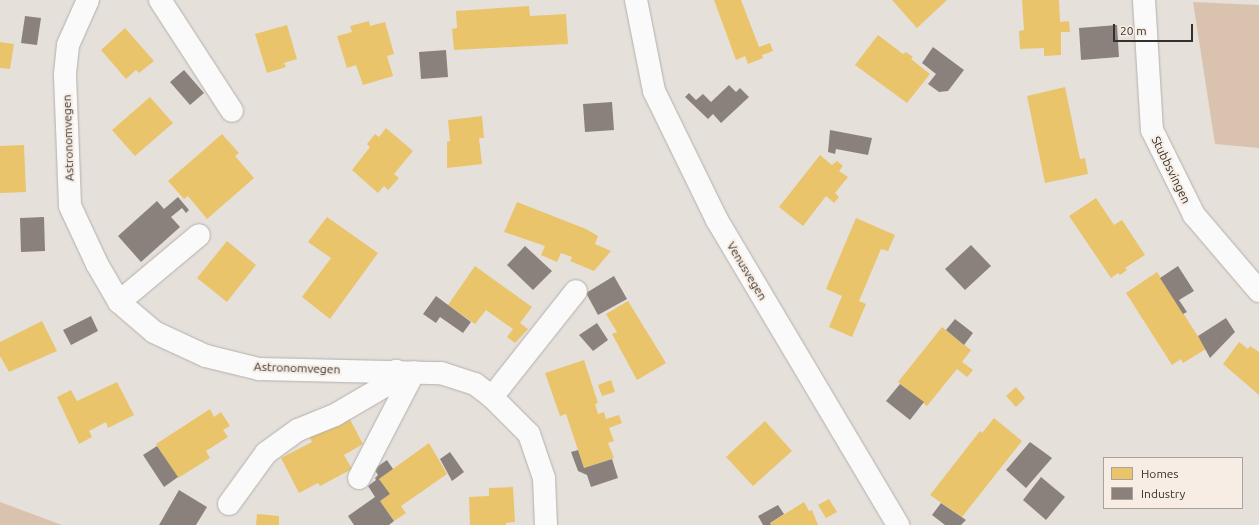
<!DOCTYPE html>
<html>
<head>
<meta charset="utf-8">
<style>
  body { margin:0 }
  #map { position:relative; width:1259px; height:525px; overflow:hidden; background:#e6e0db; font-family:Ubuntu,sans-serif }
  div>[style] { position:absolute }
  .green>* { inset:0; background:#dac3ae }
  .homes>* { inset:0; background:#e9c46a }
  .industry>* { inset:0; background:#8a817c }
  .roads { filter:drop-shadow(0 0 1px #b4b0ac) drop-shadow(0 0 1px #b4b0ac) }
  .minor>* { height:22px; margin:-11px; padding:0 11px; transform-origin:11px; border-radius:11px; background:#fbfafa }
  span { translate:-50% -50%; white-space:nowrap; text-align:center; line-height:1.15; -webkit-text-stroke:4px #f7ede4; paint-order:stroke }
  .street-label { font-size:12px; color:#34302c }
  .legend { position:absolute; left:1103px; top:457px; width:140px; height:52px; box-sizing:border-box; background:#f7ede4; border:1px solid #a9a19a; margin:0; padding:5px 7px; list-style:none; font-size:12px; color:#34302c }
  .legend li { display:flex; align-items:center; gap:8px; height:20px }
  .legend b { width:20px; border:1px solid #a9a19a }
  .scale { position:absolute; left:1113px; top:24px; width:80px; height:18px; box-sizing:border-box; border:2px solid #34302c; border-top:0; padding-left:5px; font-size:12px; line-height:14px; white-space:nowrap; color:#34302c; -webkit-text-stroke:3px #f7ede4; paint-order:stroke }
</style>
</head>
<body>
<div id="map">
  <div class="green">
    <i style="clip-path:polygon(1193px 2px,1259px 5px,1259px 148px,1215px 144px)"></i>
    <i style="clip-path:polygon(0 502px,62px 525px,0 525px)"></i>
  </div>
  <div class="homes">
    <i style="clip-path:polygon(714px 0,741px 0,759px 47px,770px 43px,773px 51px,762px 55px,763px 58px,748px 64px,745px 56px,736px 60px)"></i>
    <i style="clip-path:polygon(892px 0,947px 0,917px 28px)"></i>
    <i style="clip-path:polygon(1022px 0,1059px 0,1060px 22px,1069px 21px,1070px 32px,1061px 32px,1061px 55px,1044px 56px,1044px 48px,1020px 49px,1019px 31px,1024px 30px)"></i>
    <i style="clip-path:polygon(529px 6px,530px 16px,566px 14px,568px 44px,454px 50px,452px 29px,457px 28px,456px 11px)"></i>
    <i style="clip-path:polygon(369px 21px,370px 26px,385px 22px,394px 54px,387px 56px,393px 76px,363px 85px,356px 65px,347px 68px,337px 36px,352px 32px,350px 26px)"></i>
    <i style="clip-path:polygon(287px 25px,297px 59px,284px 63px,286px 67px,267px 73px,255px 34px)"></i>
    <i style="clip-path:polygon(125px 28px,154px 61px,139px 73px,136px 70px,126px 79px,101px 50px)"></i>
    <i style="clip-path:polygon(878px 35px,903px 54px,906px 52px,913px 57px,911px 59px,930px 74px,907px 103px,855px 65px)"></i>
    <i style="clip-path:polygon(0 42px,14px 44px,10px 69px,0 68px)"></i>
    <i style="clip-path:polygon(1065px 87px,1080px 159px,1085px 158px,1088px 174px,1045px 183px,1027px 96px)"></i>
    <i style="clip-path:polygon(150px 97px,173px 123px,135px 156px,112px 130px)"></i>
    <i style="clip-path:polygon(482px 116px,484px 138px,479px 138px,482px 164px,447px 168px,447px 142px,450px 141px,448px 120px)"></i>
    <i style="clip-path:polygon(386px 128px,413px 151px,394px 174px,399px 178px,388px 190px,384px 186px,378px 193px,352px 170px,370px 147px,367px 144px,375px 134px,379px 137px)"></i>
    <i style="clip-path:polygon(222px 134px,239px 153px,235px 156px,254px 178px,207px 219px,188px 196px,184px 199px,168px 181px)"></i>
    <i style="clip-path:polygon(24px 145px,26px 192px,0 193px,0 146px)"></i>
    <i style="clip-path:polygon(820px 155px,832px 165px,837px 161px,843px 166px,839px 171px,848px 177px,835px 193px,839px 197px,834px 203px,826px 196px,803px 226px,779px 207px)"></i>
    <i style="clip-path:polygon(1096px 198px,1114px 225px,1122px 220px,1145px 255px,1125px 268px,1127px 270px,1120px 275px,1118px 273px,1111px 278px,1069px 216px)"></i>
    <i style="clip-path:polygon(517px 202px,586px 229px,598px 236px,595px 244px,611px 251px,594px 271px,570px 261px,572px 257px,561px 253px,557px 262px,541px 255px,545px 246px,504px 232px)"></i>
    <i style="clip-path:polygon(327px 217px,378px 253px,330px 319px,302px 297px,331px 258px,308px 242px)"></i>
    <i style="clip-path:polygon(856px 218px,895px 235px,888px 251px,881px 249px,859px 301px,866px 304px,852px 337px,829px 327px,842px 296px,826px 289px)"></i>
    <i style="clip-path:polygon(227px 241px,256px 265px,227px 302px,197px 278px)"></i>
    <i style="clip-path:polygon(475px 266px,532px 307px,520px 323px,528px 329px,515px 343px,507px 337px,513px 329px,486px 310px,475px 324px,448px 305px)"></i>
    <i style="clip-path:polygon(1157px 272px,1206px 349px,1183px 363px,1181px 359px,1172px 365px,1126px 293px)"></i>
    <i style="clip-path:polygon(628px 301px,666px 363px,637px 380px,612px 334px,617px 332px,606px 314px)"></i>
    <i style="clip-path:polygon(42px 321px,57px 351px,9px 372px,0 356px,0 342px)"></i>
    <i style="clip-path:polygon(942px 327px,971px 350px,962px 362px,973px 370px,967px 377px,957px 369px,927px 406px,898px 382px)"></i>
    <i style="clip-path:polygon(1239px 342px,1248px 349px,1250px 346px,1259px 352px,1259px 395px,1223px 364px)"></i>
    <i style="clip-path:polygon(584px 360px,598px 403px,595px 404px,598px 414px,604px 412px,606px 419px,619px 415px,622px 423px,609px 428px,614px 441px,608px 443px,614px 458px,584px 468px,566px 414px,560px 416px,545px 373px)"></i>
    <i style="clip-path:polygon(611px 380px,615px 392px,602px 396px,598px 385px)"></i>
    <i style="clip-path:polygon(117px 382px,134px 415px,108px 428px,106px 422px,89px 431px,92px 437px,79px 444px,57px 397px,71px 390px,77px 401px)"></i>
    <i style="clip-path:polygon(1016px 387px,1025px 398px,1016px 407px,1006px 396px)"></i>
    <i style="clip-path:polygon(210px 409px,214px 417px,221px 412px,230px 426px,223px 430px,228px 437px,206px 451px,210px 458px,178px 478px,156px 444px)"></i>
    <i style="clip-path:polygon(347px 414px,363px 444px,344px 455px,352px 469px,320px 486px,318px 483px,299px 493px,281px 458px,312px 442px,308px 434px)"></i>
    <i style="clip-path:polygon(994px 418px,1022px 441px,962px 517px,930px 495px,980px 431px,982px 433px)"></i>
    <i style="clip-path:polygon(765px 421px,792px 451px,753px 486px,726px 457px)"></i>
    <i style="clip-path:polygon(429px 443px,447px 474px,401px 506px,406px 513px,394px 521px,380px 501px,390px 494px,379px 479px)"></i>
    <i style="clip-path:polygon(513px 487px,515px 522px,506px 523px,506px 525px,470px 525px,469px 497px,489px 496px,489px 488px)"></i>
    <i style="clip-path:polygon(829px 499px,837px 512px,826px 518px,818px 505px)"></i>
    <i style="clip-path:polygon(804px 502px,809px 511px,812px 510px,818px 525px,771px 525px,770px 523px)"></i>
    <i style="clip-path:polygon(257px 514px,279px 516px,279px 525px,256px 525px)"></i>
  </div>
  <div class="industry">
    <i style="clip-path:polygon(25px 16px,41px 18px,37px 45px,21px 43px)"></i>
    <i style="clip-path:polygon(1117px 25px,1119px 57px,1081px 60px,1079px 28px)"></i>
    <i style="clip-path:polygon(933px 47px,964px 70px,948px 91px,939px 92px,928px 84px,936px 74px,922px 63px)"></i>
    <i style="clip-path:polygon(446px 50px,448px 77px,421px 79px,419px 52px)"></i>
    <i style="clip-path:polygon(184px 70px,204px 93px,190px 105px,170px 82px)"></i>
    <i style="clip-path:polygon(729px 85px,736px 92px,740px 88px,749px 97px,721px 123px,713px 114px,708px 119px,685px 97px,689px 93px,696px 100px,703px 94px,711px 102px)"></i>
    <i style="clip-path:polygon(612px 102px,614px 130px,585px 132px,583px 104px)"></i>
    <i style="clip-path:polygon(830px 130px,872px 138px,868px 155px,836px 149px,835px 154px,828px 152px)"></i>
    <i style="clip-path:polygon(178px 197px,189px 210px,186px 213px,182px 208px,171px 217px,180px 227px,141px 262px,118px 236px,157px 201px,164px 209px)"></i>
    <i style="clip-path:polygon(44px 217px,45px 251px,21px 252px,20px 218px)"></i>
    <i style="clip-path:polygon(971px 245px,991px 266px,965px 290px,945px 269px)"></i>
    <i style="clip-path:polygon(525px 246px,552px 271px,533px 290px,507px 265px)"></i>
    <i style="clip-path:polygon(1178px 266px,1194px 291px,1179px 300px,1187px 312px,1183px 314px,1160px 278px)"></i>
    <i style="clip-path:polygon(614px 276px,627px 299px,598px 315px,586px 293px)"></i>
    <i style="clip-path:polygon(436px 296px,471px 322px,463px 333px,440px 317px,436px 323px,423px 314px)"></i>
    <i style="clip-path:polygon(91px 316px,98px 331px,71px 345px,63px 330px)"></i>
    <i style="clip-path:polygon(1226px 318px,1235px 332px,1210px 358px,1198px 336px)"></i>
    <i style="clip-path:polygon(955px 319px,973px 333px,964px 345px,946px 330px)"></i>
    <i style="clip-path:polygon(597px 323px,608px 340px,593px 351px,579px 335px)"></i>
    <i style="clip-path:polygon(900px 384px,924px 402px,910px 420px,886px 401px)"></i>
    <i style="clip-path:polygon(1030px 442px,1052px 458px,1026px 488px,1006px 470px)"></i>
    <i style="clip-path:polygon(157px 446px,178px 477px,164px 487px,143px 455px)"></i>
    <i style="clip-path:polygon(578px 450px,584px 468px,612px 459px,618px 478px,591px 487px,587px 475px,578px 471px,571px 452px)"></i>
    <i style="clip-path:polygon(450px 452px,464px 472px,452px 481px,440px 459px)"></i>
    <i style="clip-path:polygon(387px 460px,393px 469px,379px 479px,390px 494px,380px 501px,394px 521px,389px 525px,354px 525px,348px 516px,375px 497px,368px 486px,376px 480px,375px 478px,378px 475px,374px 469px)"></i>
    <i style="clip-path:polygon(1041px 477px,1065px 497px,1046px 520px,1023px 500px)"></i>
    <i style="clip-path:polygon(179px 490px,207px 507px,196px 525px,159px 525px)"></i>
    <i style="clip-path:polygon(941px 503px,966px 520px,961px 525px,945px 525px,932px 515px)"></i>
    <i style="clip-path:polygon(778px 505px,784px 514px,770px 523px,771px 525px,763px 525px,758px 516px)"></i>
  </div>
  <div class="roads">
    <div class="minor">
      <i style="left:88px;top:0;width:49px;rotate:114deg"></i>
      <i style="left:68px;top:45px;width:30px;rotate:96deg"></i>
      <i style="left:65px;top:75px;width:131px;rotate:87.8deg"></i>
      <i style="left:70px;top:206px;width:64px;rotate:65deg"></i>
      <i style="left:97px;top:264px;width:44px;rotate:59.9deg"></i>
      <i style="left:119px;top:302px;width:46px;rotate:40.6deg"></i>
      <i style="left:154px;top:332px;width:57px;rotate:24.8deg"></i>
      <i style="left:206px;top:356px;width:55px;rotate:13.8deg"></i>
      <i style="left:259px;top:369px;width:182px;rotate:1.3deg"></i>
      <i style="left:441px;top:373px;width:36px;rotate:18deg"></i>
      <i style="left:475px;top:384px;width:21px;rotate:37deg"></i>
      <i style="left:492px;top:397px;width:52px;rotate:45deg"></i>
      <i style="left:529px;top:434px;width:46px;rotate:71.2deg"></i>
      <i style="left:544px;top:478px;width:47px;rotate:87.6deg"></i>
      <i style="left:160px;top:0;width:132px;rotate:57deg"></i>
      <i style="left:636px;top:0;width:93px;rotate:78.8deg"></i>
      <i style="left:654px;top:91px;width:144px;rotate:64deg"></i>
      <i style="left:717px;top:220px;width:355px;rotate:59.3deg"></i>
      <i style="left:1144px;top:0;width:130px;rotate:86.5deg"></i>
      <i style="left:1152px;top:130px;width:95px;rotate:63.7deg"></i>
      <i style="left:1194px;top:215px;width:100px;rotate:49.5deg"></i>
      <i style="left:119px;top:302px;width:104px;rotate:-39.9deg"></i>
      <i style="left:492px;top:397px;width:135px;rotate:-51.6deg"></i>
      <i style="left:359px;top:478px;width:119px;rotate:-62.6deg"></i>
      <i style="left:229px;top:504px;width:63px;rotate:-54deg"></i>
      <i style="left:266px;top:453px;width:39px;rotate:-36deg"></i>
      <i style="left:298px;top:430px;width:40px;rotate:-22deg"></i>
      <i style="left:335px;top:415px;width:56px;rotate:-30.3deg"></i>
      <i style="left:383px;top:387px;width:21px;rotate:-51deg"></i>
    </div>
  </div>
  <div class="street-label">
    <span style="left:68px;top:138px;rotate:-92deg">Astronomvegen</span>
    <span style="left:1171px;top:170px;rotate:64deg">Stubbsvingen</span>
    <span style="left:747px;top:271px;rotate:59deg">Venusvegen</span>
    <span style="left:297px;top:368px;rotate:2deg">Astronomvegen</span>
  </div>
  <ul class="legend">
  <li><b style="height:11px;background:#e9c46a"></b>Homes</li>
  <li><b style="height:11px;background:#8a817c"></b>Industry</li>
  </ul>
  <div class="scale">20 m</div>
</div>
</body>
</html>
